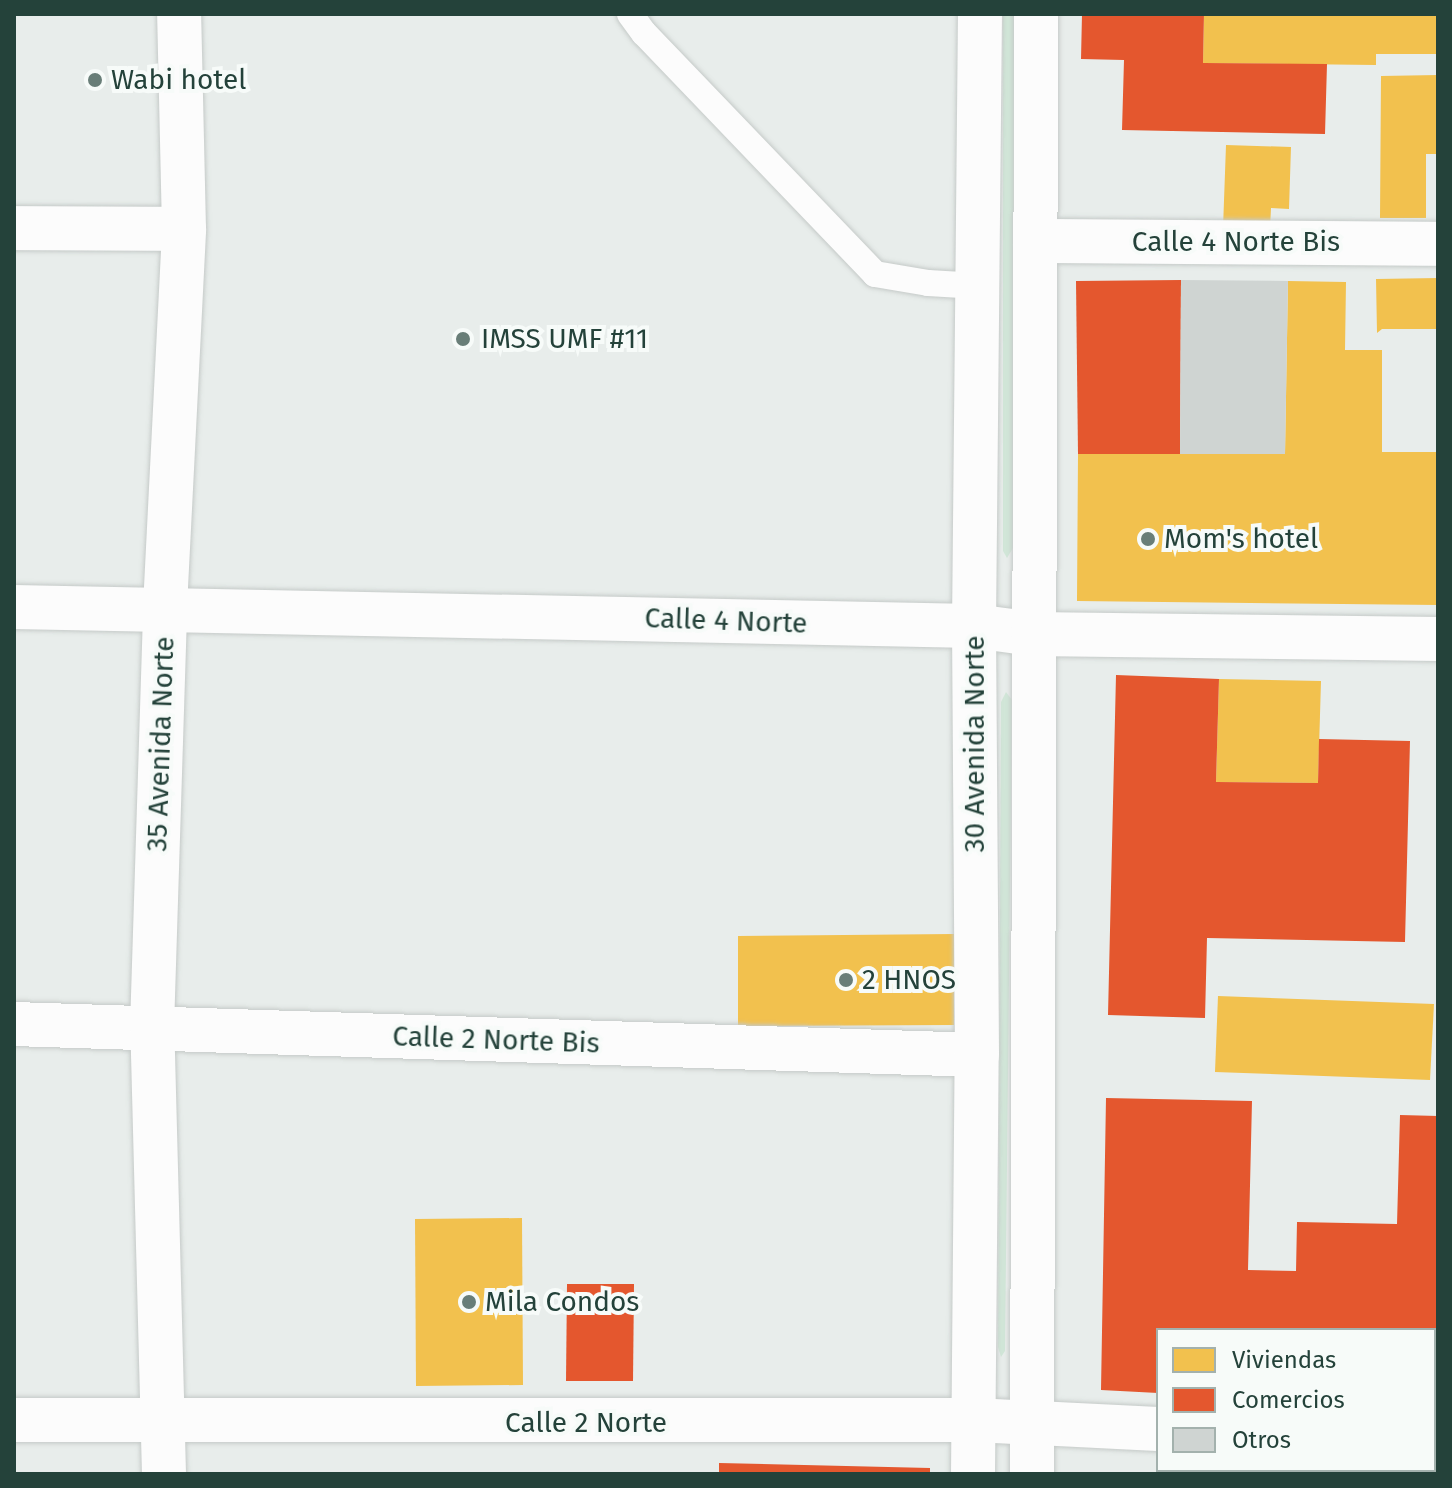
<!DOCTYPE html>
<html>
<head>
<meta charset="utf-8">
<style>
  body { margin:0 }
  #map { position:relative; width:1452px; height:1488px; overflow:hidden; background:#e8edeb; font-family:"Fira Sans",sans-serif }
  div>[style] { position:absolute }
  .green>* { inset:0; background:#d1e6d8 }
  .homes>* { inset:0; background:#f2c14e }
  .shops>* { inset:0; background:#e4572e }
  .building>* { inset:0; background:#cfd4d2 }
  .roads { filter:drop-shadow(0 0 2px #c5cac8) drop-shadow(0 0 2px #c5cac8) }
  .lane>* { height:26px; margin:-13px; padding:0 13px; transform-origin:13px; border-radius:13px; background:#fcfcfc }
  .street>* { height:44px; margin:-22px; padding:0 22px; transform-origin:22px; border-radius:22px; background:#fcfcfc }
  .secondary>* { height:44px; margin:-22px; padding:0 22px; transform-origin:22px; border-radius:22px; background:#fcfcfc }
  .dots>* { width:22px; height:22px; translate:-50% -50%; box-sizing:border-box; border:4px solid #f7fbf9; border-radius:50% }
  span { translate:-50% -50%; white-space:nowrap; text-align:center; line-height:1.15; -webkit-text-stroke:8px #f7fbf9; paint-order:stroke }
  .poi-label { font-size:28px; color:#24423a }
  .left { translate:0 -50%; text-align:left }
  .street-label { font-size:28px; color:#24423a }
  .frame { position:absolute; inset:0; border:16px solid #24423a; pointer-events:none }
  .legend { position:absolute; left:1156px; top:1328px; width:280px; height:144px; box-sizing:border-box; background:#f7fbf9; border:2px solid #a3b1ad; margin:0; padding:10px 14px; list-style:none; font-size:24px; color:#24423a }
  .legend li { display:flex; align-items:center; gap:16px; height:40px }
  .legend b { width:40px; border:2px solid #a3b1ad }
</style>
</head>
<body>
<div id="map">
  <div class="green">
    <i style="clip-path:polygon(1003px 14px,1014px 14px,1013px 548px,1007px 558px,1003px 551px)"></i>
    <i style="clip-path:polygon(1006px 692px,1012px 700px,1005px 1351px,1001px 1357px,998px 1347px,1001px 702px)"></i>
  </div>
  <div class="homes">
    <i style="clip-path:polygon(1204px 14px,1438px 14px,1438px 54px,1376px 54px,1376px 65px,1203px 63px)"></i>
    <i style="clip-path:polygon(1438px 75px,1438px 154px,1426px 154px,1426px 218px,1380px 218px,1381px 76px)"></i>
    <i style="clip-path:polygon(1226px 145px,1291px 147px,1289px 209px,1271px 208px,1270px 229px,1223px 228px)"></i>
    <i style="clip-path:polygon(1438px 278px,1438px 329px,1382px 329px,1377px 333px,1376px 279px)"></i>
    <i style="clip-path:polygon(1288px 281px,1346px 282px,1345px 350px,1382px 350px,1382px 452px,1438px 452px,1438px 605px,1077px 601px,1078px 454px,1285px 454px)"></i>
    <i style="clip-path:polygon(1219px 679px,1321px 681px,1318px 783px,1216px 782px)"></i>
    <i style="clip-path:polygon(954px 934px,954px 1025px,738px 1026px,738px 936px)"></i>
    <i style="clip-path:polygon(1218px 996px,1434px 1004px,1430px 1080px,1215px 1072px)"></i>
    <i style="clip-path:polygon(522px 1218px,523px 1385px,416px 1386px,415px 1219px)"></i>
  </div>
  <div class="shops">
    <i style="clip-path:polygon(1082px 14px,1204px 14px,1203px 63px,1327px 64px,1325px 134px,1122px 130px,1124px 60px,1081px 59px)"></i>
    <i style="clip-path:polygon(1181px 280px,1180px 454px,1078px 454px,1076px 281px)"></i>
    <i style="clip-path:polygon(1116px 675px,1219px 679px,1216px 782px,1318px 783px,1319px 739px,1410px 741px,1405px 942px,1207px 938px,1205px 1018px,1108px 1015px)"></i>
    <i style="clip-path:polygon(1106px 1098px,1252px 1101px,1248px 1270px,1296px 1271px,1297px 1222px,1397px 1224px,1400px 1115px,1438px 1116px,1438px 1369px,1434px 1369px,1434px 1330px,1158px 1330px,1158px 1393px,1101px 1390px)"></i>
    <i style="clip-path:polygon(567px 1284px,634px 1284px,633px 1381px,566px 1381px)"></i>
    <i style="clip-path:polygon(719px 1463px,930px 1468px,930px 1474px,719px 1474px)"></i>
  </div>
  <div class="building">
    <i style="clip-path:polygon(1181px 280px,1288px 281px,1285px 454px,1180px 454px)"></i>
  </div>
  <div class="roads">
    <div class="lane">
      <i style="left:630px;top:14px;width:24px;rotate:54deg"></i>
      <i style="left:644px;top:33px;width:334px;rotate:46.2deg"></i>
      <i style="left:875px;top:274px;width:54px;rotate:9.6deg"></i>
      <i style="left:928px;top:283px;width:51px;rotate:3.4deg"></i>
    </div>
    <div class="street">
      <i style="left:14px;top:228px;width:170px;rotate:0.3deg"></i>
      <i style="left:1035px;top:241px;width:403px;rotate:0.4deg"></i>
      <i style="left:14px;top:607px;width:960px;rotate:1.13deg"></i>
      <i style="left:974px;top:626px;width:60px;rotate:7.7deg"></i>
      <i style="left:1033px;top:634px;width:405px;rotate:0.7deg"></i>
      <i style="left:14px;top:1024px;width:963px;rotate:1.84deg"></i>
      <i style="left:14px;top:1420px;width:961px"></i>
      <i style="left:975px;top:1420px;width:183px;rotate:2.8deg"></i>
      <i style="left:1434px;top:1440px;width:4px"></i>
      <i style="left:164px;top:1474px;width:446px;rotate:-91.5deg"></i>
      <i style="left:152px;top:1028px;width:421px;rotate:-88.2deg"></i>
      <i style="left:165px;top:607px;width:378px;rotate:-87.1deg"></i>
      <i style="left:184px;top:229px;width:215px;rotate:-91.3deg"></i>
    </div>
    <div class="secondary">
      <i style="left:973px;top:1474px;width:419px;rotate:-89.5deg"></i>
      <i style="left:977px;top:1055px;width:429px;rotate:-90.4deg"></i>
      <i style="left:974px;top:626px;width:612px;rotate:-89.44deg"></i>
      <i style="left:1032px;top:1474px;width:1460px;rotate:-89.84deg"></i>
    </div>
  </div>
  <div class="dots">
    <i style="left:95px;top:80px;background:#697e78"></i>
    <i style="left:463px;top:339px;background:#697e78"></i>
    <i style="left:1148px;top:539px;background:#697e78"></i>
    <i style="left:846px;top:980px;background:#697e78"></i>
    <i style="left:469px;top:1302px;background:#697e78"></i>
  </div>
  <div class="poi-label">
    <span class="left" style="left:111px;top:80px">Wabi hotel</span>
    <span class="left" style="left:481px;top:339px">IMSS UMF #11</span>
    <span class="left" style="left:1164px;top:539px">Mom's hotel</span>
    <span class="left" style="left:862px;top:980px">2 HNOS</span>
    <span class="left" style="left:485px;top:1302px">Mila Condos</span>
  </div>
  <div class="street-label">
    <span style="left:1236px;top:242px">Calle 4 Norte Bis</span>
    <span style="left:726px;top:621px;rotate:2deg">Calle 4 Norte</span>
    <span style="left:161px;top:744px;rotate:-88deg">35 Avenida Norte</span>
    <span style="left:975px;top:744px;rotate:-90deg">30 Avenida Norte</span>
    <span style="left:496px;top:1040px;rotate:2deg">Calle 2 Norte Bis</span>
    <span style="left:586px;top:1423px">Calle 2 Norte</span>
  </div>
  <div class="frame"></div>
  <ul class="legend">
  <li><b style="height:22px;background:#f2c14e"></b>Viviendas</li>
  <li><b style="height:22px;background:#e4572e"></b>Comercios</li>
  <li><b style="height:22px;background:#cfd4d2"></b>Otros</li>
  </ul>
</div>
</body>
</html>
